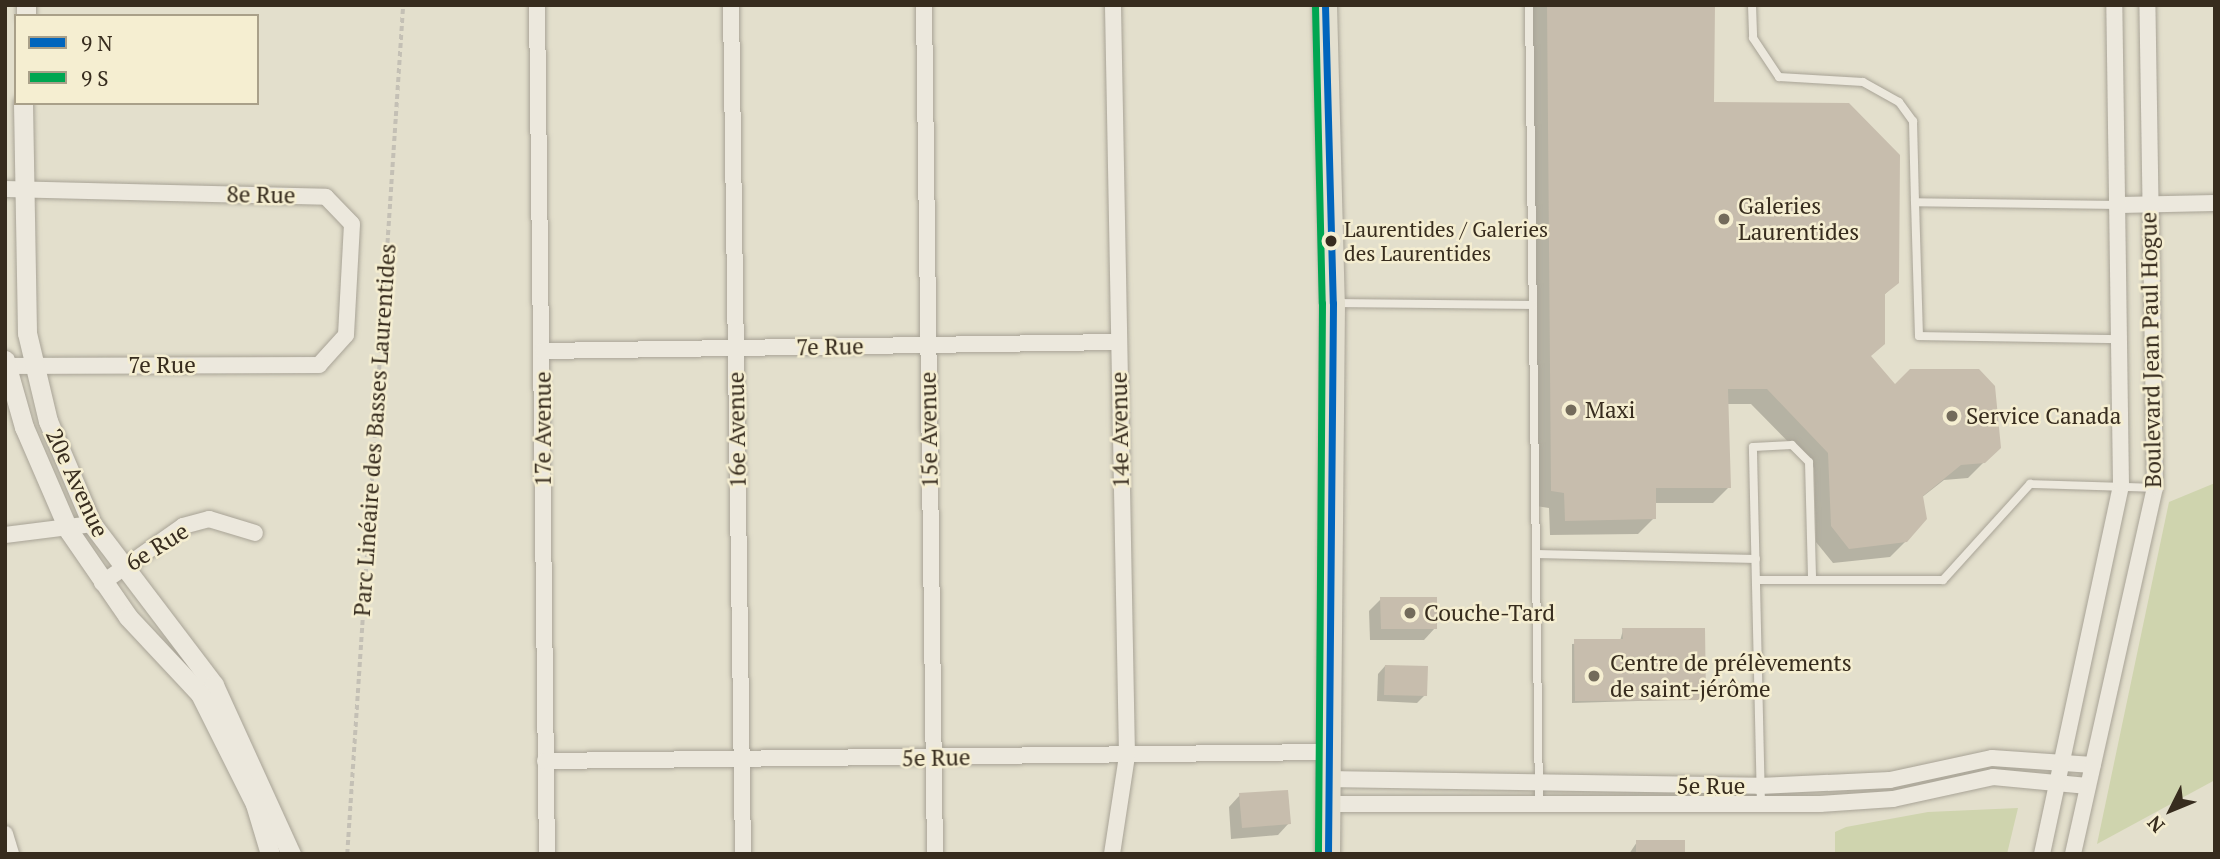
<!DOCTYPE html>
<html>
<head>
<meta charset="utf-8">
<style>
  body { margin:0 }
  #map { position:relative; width:2220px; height:859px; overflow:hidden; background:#e3dfcc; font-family:"PT Serif",serif }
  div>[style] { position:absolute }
  .green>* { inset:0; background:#cfd4ae }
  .shadow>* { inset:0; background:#0003 }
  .building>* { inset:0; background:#c7bdad }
  .path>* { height:3.5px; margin-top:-1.75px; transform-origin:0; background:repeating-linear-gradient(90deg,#c4c0b5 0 5px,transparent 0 8.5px) }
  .roads { filter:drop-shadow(0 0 2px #a8a396) drop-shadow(0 0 2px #a8a396) }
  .service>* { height:8px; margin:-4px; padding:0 4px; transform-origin:4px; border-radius:4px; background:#ece8dd }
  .minor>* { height:16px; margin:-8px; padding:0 8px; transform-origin:8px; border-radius:8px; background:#ece8dd }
  .tertiary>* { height:19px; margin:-9.5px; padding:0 9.5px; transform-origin:9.5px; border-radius:9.5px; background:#ece8dd }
  .primary>* { height:24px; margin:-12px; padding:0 12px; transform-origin:12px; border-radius:12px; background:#e3dfcf }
  .bus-1>* { height:7px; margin:-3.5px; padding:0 3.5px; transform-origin:3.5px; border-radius:3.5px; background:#0065bd }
  .bus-2>* { height:7px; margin:-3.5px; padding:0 3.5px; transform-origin:3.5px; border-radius:3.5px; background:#00a651 }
  .dots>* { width:19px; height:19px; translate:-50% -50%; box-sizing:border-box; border:4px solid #f5eed1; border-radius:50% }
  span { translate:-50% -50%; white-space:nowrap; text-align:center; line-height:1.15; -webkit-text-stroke:5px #f5eed1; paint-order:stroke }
  .bus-label { font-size:21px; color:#372c1e }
  .left { translate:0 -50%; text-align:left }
  .street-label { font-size:23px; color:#372c1e }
  .poi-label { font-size:23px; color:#372c1e }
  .frame { position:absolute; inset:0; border:7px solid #372c1e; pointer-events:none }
  .legend { position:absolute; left:14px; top:14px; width:245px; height:91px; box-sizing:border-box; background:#f5eed1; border:2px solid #a9a089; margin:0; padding:9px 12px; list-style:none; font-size:21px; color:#372c1e }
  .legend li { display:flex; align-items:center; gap:14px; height:35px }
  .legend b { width:35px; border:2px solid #a9a089 }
  .north { position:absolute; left:2136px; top:775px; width:70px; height:70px; -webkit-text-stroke:5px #f5eed1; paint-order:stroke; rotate:227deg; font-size:19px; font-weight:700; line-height:28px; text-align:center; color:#372c1e }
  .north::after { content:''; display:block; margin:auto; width:24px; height:32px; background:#372c1e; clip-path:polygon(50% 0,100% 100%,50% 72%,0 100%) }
</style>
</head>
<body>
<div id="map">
  <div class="green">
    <i style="clip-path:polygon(2215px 483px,2215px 780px,2097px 844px,2169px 502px)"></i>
    <i style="clip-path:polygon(2018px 808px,2007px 854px,1835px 854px,1835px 832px,1846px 827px,1928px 812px)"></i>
  </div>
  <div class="shadow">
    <i style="clip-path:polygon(1532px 5px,1713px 5px,1712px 104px,1897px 282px,1883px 296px,1870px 357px,1895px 387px,1999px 447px,1968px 478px,1944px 480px,1921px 498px,1906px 541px,1890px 557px,1833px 563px,1816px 542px,1814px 468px,1751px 404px,1727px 404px,1729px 487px,1713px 503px,1654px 503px,1654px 518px,1638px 534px,1550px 535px,1549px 508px,1536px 506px)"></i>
    <i style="clip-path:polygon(1381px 599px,1435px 628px,1424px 640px,1370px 640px,1369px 611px)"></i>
    <i style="clip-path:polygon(1623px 630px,1704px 699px,1572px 703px,1572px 644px,1620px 641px)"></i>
    <i style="clip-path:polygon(1385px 666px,1425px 695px,1417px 703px,1377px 701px,1378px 674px)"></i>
    <i style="clip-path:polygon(1240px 795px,1289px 823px,1278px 835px,1231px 839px,1229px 807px)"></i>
    <i style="clip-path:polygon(1637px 842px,1684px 854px,1629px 854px)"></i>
  </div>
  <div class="building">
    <i style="clip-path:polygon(1547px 5px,1715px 5px,1714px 102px,1849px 103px,1900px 155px,1899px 283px,1885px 294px,1885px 344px,1871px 356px,1895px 384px,1910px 369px,1979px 369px,1995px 386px,2001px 448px,1985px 463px,1961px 465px,1923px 496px,1927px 519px,1907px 542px,1849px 549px,1831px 526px,1828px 453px,1767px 389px,1728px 389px,1731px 488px,1656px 488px,1656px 519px,1565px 521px,1564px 493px,1551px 491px)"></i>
    <i style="clip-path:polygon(1380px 597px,1437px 597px,1437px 629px,1381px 629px)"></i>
    <i style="clip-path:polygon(1622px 628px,1705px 628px,1706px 700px,1575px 701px,1574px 639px,1623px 639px)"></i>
    <i style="clip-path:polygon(1385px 665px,1428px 666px,1427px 696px,1384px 695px)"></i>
    <i style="clip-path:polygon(1288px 790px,1291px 824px,1242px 828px,1239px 793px)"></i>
    <i style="clip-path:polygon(1636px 840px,1685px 840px,1685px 854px,1636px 854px)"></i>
  </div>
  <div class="path">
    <i style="left:347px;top:854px;width:851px;rotate:-86.23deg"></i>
  </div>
  <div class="roads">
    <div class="service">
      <i style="left:1529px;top:5px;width:799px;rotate:89.28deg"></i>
      <i style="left:1752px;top:5px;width:33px;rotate:88deg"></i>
      <i style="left:1753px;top:38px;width:47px;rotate:56.3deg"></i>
      <i style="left:1779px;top:77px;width:84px;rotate:3.4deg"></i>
      <i style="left:1863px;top:82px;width:41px;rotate:29.1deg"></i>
      <i style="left:1899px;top:102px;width:24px;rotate:54deg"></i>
      <i style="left:1913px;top:121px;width:81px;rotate:88.6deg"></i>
      <i style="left:2119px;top:205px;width:204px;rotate:-179.2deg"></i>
      <i style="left:1915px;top:202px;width:134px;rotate:88.3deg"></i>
      <i style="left:1919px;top:336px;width:200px;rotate:0.9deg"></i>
      <i style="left:1336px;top:303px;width:197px;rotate:0.6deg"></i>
      <i style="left:1536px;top:554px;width:220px;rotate:1.3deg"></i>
      <i style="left:1756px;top:580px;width:187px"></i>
      <i style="left:1943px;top:580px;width:130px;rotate:-47.8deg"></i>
      <i style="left:2030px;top:484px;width:125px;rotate:1.8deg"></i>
      <i style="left:1761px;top:805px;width:358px;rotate:-91.3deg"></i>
      <i style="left:1753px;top:447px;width:39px;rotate:-3deg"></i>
      <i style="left:1792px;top:445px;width:24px;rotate:45deg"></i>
      <i style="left:1809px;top:462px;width:118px;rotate:88.5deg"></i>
    </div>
    <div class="minor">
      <i style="left:537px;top:5px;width:849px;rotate:89.33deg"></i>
      <i style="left:731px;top:5px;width:849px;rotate:89.19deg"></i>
      <i style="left:924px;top:5px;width:849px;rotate:89.26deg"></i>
      <i style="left:5px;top:189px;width:321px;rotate:1.4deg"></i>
      <i style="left:326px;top:197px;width:37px;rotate:46deg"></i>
      <i style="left:352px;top:224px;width:111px;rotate:93.1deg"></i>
      <i style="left:346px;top:335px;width:40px;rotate:132deg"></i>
      <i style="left:319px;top:365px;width:314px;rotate:179.8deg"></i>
      <i style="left:2120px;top:205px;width:95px;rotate:-1.2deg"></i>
      <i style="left:543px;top:351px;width:575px;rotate:-0.9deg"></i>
      <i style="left:5px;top:535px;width:88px;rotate:-7.2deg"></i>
      <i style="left:102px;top:583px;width:99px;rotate:-35.1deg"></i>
      <i style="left:183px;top:526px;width:27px;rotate:-15deg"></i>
      <i style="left:209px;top:519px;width:48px;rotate:16.9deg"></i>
      <i style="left:545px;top:761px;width:781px;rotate:-0.66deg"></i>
      <i style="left:1326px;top:779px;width:433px;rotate:0.9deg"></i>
      <i style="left:1759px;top:786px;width:131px;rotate:-2.6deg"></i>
      <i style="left:1890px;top:780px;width:104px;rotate:-12.2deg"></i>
      <i style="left:1992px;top:758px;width:101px;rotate:4deg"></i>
      <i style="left:1327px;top:804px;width:493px"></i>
      <i style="left:1820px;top:804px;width:73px;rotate:-3.9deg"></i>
      <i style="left:1893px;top:799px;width:102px;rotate:-12.4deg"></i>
      <i style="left:1993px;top:777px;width:95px;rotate:5.4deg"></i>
      <i style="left:5px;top:834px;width:21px;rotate:73deg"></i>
      <i style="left:1112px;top:854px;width:99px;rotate:-81.3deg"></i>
      <i style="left:1127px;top:756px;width:751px;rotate:-91.07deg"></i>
      <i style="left:2042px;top:854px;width:377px;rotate:-77.9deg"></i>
      <i style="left:2121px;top:485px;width:480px;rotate:-90.8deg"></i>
      <i style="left:2073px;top:854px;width:375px;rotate:-77.4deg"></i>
      <i style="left:2155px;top:488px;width:483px;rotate:-90.9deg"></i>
    </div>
    <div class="tertiary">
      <i style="left:26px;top:16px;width:11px;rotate:-90deg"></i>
      <i style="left:23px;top:103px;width:230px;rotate:89deg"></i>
      <i style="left:27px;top:333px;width:90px;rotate:76.6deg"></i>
      <i style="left:48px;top:421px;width:112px;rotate:66.9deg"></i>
      <i style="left:92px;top:524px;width:202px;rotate:52.8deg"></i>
      <i style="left:214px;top:685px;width:186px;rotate:65.5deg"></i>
      <i style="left:5px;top:360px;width:70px;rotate:74.2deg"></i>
      <i style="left:24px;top:427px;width:113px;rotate:66.6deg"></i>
      <i style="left:69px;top:531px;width:104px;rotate:55.5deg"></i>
      <i style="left:128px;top:617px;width:105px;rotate:46.9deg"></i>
      <i style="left:200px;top:694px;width:123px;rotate:63.4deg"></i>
      <i style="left:255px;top:804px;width:52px;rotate:73.3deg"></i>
    </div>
    <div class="primary">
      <i style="left:1325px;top:5px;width:298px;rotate:88.5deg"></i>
      <i style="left:1333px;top:303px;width:551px;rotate:90.52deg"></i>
    </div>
  </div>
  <div class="bus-1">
    <i style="left:1325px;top:5px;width:298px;rotate:88.5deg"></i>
    <i style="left:1333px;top:303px;width:551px;rotate:90.52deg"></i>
  </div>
  <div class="bus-2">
    <i style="left:1315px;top:5px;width:298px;rotate:88.7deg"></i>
    <i style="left:1322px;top:303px;width:551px;rotate:90.42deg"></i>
  </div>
  <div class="dots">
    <i style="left:1724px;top:219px;background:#736b5b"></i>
    <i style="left:1331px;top:241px;background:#372c1e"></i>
    <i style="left:1571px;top:410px;background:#736b5b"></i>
    <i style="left:1952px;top:416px;background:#736b5b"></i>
    <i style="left:1410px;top:613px;background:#736b5b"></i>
    <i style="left:1594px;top:676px;background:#736b5b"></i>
  </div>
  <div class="bus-label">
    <span class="left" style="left:1344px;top:241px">Laurentides / Galeries<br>des Laurentides</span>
  </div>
  <div class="street-label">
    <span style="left:261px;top:195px;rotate:1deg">8e Rue</span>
    <span style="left:830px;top:347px;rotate:-1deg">7e Rue</span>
    <span style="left:2151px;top:350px;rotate:-91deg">Boulevard Jean Paul Hogue</span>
    <span style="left:162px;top:365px">7e Rue</span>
    <span style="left:543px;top:429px;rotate:-90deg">17e Avenue</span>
    <span style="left:375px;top:430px;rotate:-86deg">Parc Linéaire des Basses Laurentides</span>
    <span style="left:737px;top:430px;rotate:-91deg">16e Avenue</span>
    <span style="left:929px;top:430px;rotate:-91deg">15e Avenue</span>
    <span style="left:1120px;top:430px;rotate:-91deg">14e Avenue</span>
    <span style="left:77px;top:483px;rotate:65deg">20e Avenue</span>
    <span style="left:157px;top:547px;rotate:-32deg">6e Rue</span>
    <span style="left:936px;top:758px;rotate:-1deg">5e Rue</span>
    <span style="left:1711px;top:786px">5e Rue</span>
  </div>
  <div class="poi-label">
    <span class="left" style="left:1738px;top:219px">Galeries<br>Laurentides</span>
    <span class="left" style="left:1585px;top:410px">Maxi</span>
    <span class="left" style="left:1966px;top:416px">Service Canada</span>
    <span class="left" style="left:1424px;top:613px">Couche-Tard</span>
    <span class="left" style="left:1610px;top:676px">Centre de prélèvements<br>de saint-jérôme</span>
  </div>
  <div class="frame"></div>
  <ul class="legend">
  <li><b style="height:9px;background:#0065bd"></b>9 N</li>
  <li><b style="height:9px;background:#00a651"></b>9 S</li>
  </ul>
  <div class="north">N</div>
</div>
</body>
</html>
